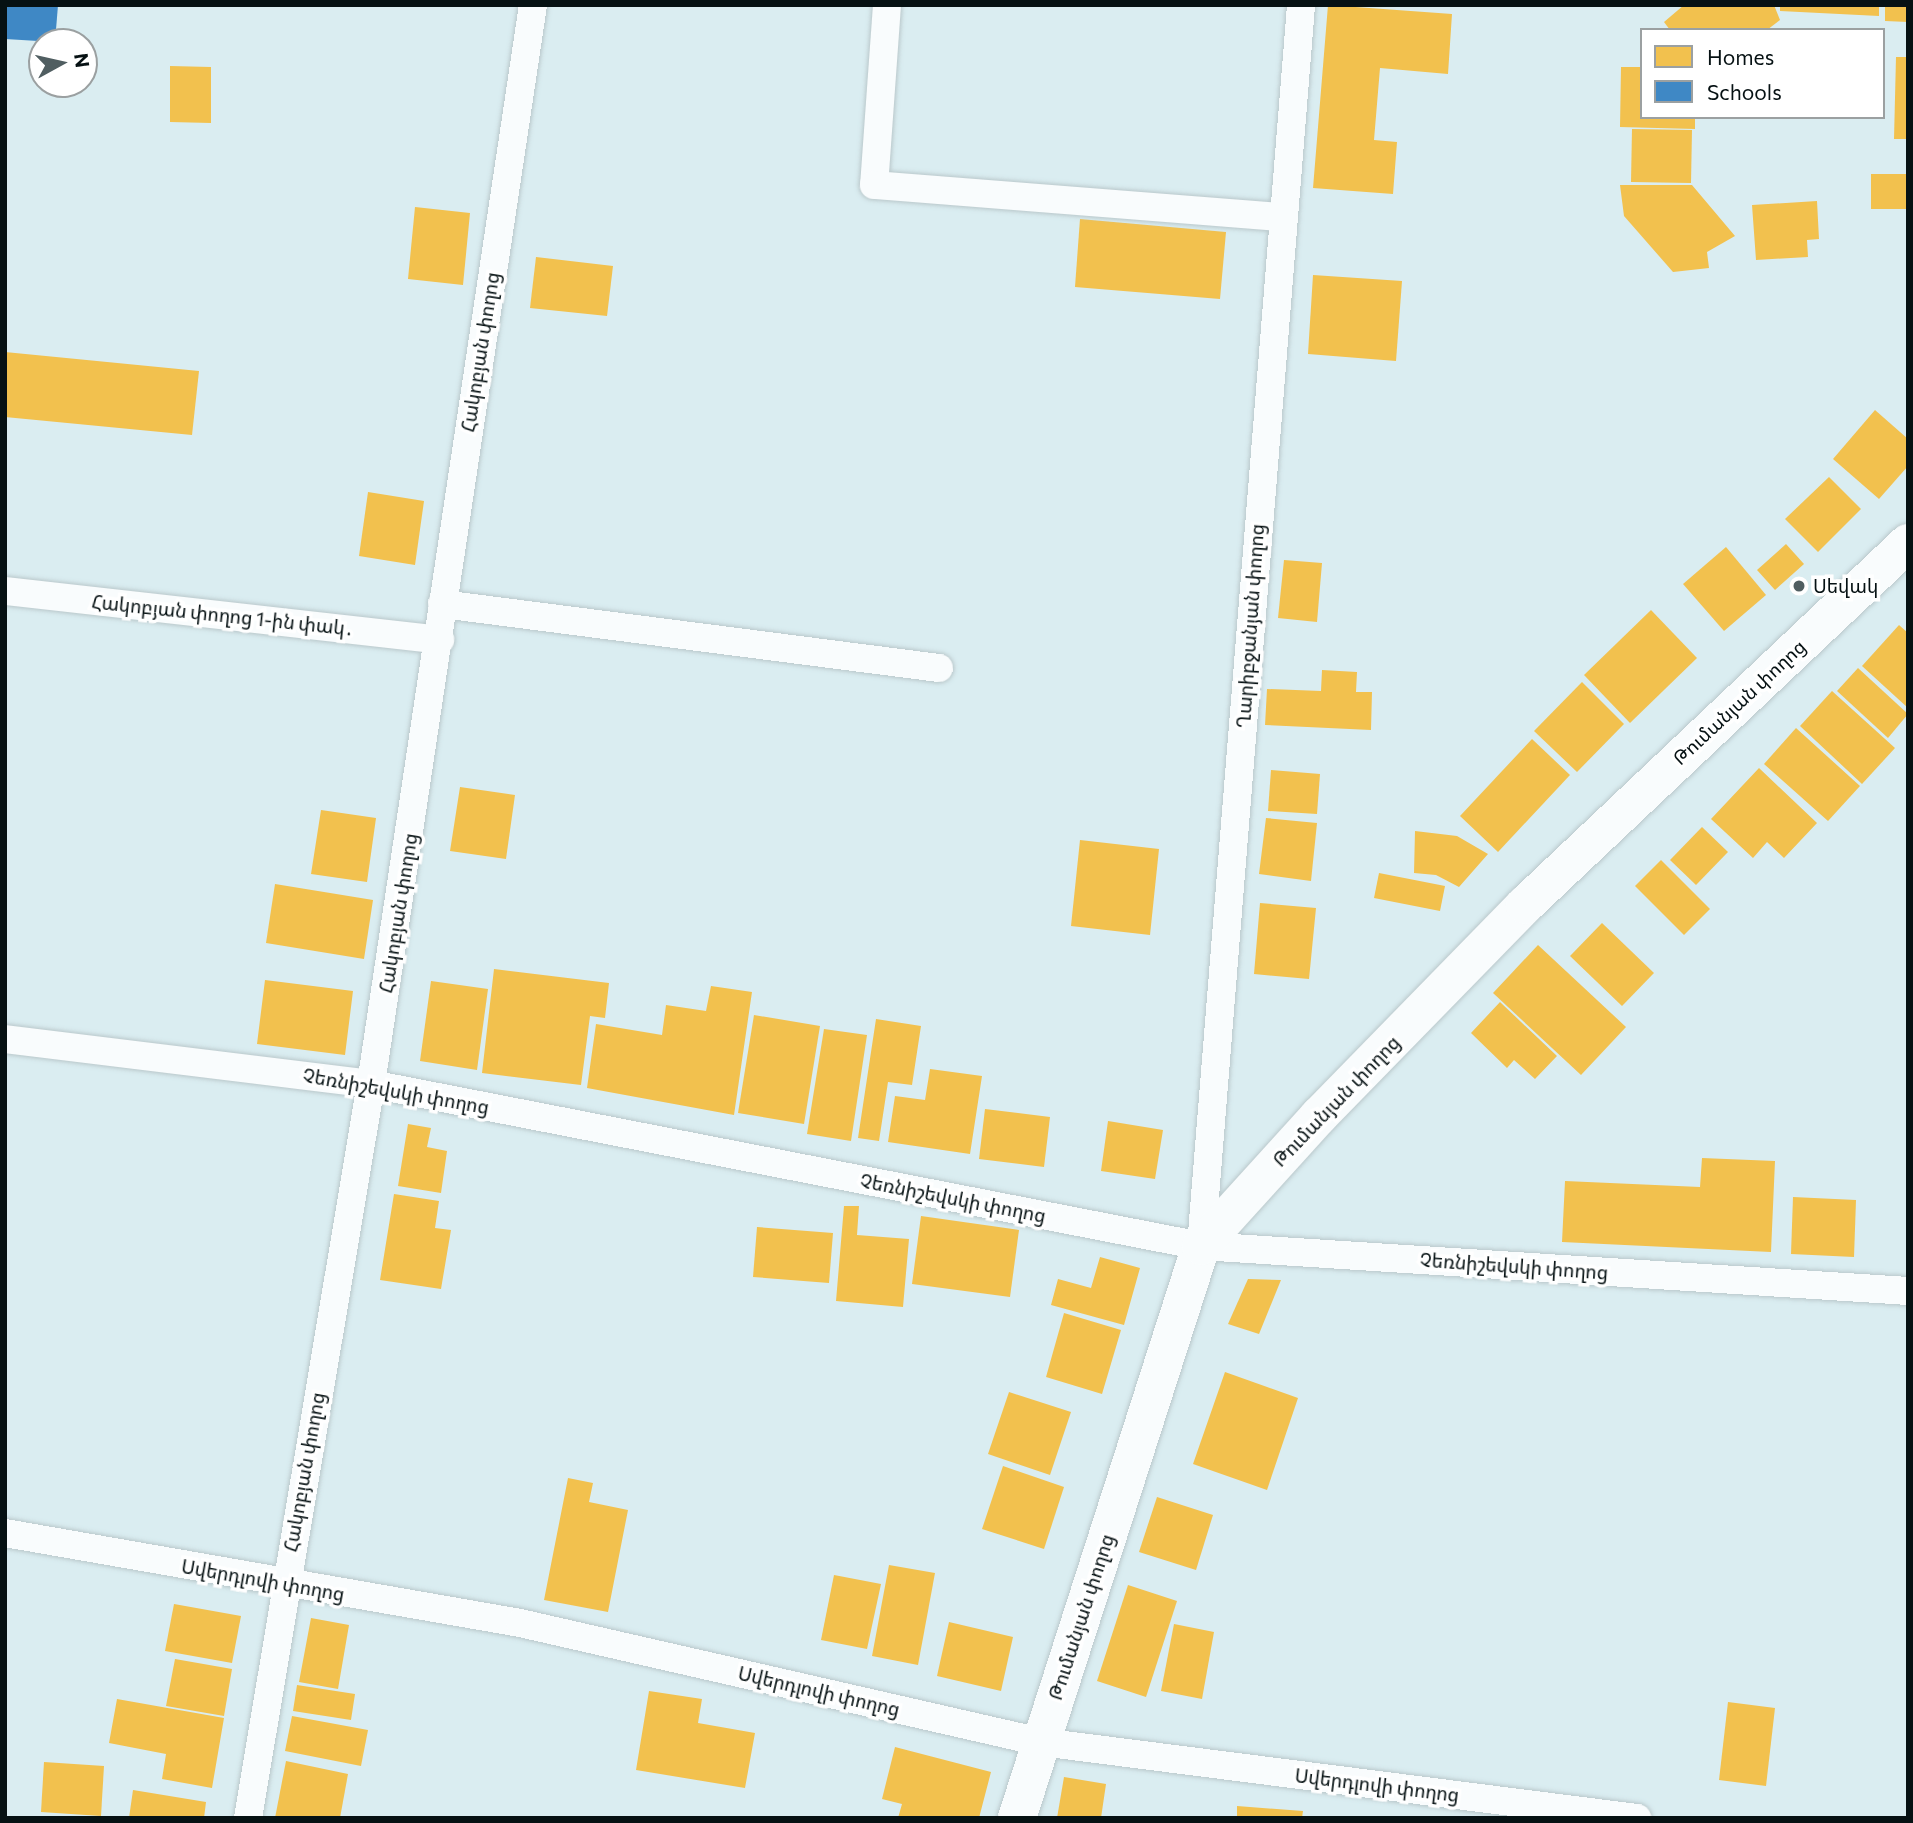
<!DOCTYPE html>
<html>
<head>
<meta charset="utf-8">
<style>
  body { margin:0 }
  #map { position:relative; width:1913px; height:1823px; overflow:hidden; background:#daedf1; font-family:Commissioner,"Noto Sans Armenian",sans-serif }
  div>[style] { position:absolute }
  .homes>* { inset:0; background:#f2c14e }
  .schools>* { inset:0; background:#3f88c5 }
  .roads { filter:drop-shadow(0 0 2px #bac8cb) drop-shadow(0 0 2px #bac8cb) }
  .street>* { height:28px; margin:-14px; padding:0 14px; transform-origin:14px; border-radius:14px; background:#f9fcfd }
  .secondary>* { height:38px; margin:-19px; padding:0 19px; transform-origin:19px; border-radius:19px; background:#f9fcfd }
  .dots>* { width:19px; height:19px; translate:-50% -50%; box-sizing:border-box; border:4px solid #fff; border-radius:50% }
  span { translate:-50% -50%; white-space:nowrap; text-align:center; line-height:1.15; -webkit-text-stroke:7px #fff; paint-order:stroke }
  .street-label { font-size:19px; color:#061113 }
  .poi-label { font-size:19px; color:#061113 }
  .left { translate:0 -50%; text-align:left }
  .frame { position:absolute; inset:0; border:7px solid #061113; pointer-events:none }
  .legend { position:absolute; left:1640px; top:28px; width:245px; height:91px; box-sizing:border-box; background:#fff; border:2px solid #9ba0a1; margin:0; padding:9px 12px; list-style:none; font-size:21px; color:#061113 }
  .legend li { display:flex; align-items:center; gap:14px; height:35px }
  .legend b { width:35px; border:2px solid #9ba0a1 }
  .north { position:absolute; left:28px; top:28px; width:70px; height:70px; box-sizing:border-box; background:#fff; border:2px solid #9ba0a1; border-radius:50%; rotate:82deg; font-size:19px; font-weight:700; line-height:28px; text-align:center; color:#061113 }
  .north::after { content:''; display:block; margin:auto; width:24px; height:32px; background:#505e61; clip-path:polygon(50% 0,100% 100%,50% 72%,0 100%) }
</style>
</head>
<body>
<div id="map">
  <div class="homes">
    <i style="clip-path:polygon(1328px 5px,1452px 14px,1448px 74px,1380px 68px,1374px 140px,1397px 142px,1393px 194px,1313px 188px)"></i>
    <i style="clip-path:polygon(1684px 5px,1774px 5px,1780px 20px,1767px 30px,1670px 30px,1664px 22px)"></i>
    <i style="clip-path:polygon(1780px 5px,1879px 5px,1879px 16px,1780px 11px)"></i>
    <i style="clip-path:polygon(1885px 5px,1908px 5px,1908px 22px,1885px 21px)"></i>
    <i style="clip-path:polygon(1896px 57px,1908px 57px,1908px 139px,1894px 139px)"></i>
    <i style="clip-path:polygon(170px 66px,211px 67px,211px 123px,170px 122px)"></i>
    <i style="clip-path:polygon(1621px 67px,1642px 67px,1642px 117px,1695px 117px,1695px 129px,1620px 127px)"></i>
    <i style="clip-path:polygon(1632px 129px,1692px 130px,1691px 183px,1631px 182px)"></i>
    <i style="clip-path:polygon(1871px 174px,1908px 174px,1908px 209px,1871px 209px)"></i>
    <i style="clip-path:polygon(1620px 185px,1692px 185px,1735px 236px,1707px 252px,1709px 268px,1673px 272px,1624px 216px)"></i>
    <i style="clip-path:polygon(1817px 201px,1819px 239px,1807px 240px,1808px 257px,1756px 260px,1752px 205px)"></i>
    <i style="clip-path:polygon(415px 207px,470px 213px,463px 285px,408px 279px)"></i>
    <i style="clip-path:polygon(1080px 219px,1226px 232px,1220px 299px,1075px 287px)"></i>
    <i style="clip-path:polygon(536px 257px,613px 266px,607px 316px,530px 308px)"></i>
    <i style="clip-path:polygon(1313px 275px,1402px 281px,1396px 361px,1308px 354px)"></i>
    <i style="clip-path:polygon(5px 352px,199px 371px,192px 435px,5px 417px)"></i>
    <i style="clip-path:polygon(1875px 410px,1908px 439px,1908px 466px,1879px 499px,1833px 459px)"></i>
    <i style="clip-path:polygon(1829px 477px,1861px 509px,1818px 552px,1785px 519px)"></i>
    <i style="clip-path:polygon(368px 492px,424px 501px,415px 565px,359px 556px)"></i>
    <i style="clip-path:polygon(1786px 544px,1804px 564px,1775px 590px,1757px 570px)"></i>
    <i style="clip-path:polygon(1726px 547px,1766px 595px,1724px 631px,1683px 584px)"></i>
    <i style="clip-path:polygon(1284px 560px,1322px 563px,1317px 622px,1278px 618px)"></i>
    <i style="clip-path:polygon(1651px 610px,1697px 658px,1630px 723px,1584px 675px)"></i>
    <i style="clip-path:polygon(1899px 625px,1908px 633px,1908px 708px,1862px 666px)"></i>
    <i style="clip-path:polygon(1858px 668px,1908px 714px,1888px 738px,1837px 691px)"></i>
    <i style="clip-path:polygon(1322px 670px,1357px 672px,1356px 692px,1372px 692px,1371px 730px,1265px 725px,1267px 689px,1321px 691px)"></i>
    <i style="clip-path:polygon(1582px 682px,1624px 724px,1577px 772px,1534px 731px)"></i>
    <i style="clip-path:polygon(1832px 691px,1895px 748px,1862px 784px,1800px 726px)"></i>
    <i style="clip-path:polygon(1796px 728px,1860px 786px,1828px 821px,1764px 764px)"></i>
    <i style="clip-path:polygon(1532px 739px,1570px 775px,1498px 852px,1460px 816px)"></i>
    <i style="clip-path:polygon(1759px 768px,1817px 823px,1784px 858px,1767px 842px,1753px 858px,1711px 819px)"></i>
    <i style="clip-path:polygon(1271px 770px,1320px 774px,1317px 814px,1268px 811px)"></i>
    <i style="clip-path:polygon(460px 787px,515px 795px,506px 859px,450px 851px)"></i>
    <i style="clip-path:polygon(321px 810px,376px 818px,367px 882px,311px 874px)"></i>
    <i style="clip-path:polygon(1266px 818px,1317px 823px,1311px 881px,1259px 874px)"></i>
    <i style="clip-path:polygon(1702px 827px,1728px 852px,1696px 885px,1670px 860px)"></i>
    <i style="clip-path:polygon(1415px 831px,1457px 836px,1488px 854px,1459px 887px,1436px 875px,1414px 873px)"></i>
    <i style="clip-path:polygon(1080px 840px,1159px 849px,1150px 935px,1071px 926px)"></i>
    <i style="clip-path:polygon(1661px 860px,1710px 909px,1684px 935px,1635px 886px)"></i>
    <i style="clip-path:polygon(1379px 873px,1445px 886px,1440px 911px,1374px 898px)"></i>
    <i style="clip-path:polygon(275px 884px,373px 900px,364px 959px,266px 943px)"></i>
    <i style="clip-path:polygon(1260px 903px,1316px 908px,1309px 979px,1254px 974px)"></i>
    <i style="clip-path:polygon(1602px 923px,1654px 973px,1622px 1006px,1570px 956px)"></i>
    <i style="clip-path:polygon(1538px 945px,1626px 1027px,1581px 1075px,1493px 993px)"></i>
    <i style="clip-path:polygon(494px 969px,609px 983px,605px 1018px,590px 1016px,581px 1085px,482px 1073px)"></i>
    <i style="clip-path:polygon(265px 980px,353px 991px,345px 1055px,257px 1044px)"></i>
    <i style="clip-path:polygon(431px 981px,488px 989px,477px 1070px,420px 1061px)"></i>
    <i style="clip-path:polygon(711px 986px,752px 992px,734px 1115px,587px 1088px,596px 1024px,662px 1035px,666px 1005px,706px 1011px)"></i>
    <i style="clip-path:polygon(1500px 1002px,1557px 1056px,1535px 1079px,1514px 1060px,1507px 1068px,1471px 1033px)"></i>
    <i style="clip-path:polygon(754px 1015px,820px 1026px,804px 1124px,738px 1113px)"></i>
    <i style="clip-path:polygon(876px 1019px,921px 1026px,912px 1085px,888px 1082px,879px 1141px,858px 1138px)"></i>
    <i style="clip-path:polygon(824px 1029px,867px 1035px,851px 1141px,807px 1134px)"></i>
    <i style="clip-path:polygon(930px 1069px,982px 1076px,970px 1154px,888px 1142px,895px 1096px,925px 1100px)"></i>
    <i style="clip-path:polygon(985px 1109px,1050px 1117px,1044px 1167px,979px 1159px)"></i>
    <i style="clip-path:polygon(1108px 1121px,1163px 1130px,1155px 1179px,1101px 1171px)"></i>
    <i style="clip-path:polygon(408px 1124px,431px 1128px,427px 1147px,447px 1151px,441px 1193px,398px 1186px)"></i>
    <i style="clip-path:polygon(1702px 1158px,1775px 1161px,1771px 1252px,1562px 1242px,1565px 1181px,1700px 1187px)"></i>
    <i style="clip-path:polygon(394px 1194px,439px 1201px,435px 1228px,451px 1230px,441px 1289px,380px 1280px)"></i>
    <i style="clip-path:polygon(1793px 1197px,1856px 1200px,1854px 1257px,1791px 1254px)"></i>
    <i style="clip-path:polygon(844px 1206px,859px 1206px,857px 1235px,909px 1239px,903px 1307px,836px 1301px)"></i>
    <i style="clip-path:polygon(921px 1216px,1019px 1230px,1010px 1297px,912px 1284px)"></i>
    <i style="clip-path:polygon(757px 1227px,833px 1233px,829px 1283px,753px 1277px)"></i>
    <i style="clip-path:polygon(1100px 1257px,1140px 1268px,1124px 1325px,1051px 1305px,1058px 1279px,1091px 1288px)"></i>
    <i style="clip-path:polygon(1248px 1279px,1281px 1280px,1259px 1334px,1228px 1324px)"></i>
    <i style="clip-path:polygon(1064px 1313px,1121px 1330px,1102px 1394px,1046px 1377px)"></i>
    <i style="clip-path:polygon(1225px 1372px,1298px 1398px,1267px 1490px,1193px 1464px)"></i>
    <i style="clip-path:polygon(1009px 1392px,1071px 1412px,1050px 1475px,988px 1454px)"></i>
    <i style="clip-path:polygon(1003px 1466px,1064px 1487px,1044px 1549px,982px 1529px)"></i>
    <i style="clip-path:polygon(568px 1478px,593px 1483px,589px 1502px,628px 1510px,608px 1612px,544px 1600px)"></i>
    <i style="clip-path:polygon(1157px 1497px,1213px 1515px,1196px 1570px,1139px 1552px)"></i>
    <i style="clip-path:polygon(889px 1565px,935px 1573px,918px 1665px,872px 1656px)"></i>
    <i style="clip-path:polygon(834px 1575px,881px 1584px,867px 1649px,821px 1640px)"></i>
    <i style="clip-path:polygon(1128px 1585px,1177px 1601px,1146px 1697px,1097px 1681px)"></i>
    <i style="clip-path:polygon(174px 1604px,241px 1616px,232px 1663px,165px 1651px)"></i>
    <i style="clip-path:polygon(311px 1618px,349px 1625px,338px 1689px,299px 1682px)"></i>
    <i style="clip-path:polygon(949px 1622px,1013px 1637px,1001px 1691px,937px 1676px)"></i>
    <i style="clip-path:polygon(1174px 1624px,1214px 1632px,1202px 1699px,1161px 1691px)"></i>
    <i style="clip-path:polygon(175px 1659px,232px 1669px,224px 1716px,166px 1706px)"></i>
    <i style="clip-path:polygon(297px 1685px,355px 1694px,351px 1720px,293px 1711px)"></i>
    <i style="clip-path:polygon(649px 1691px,702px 1699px,698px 1723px,755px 1733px,745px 1788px,636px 1770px)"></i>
    <i style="clip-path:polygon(117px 1699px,224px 1718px,212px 1788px,162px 1779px,166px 1754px,109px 1743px)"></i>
    <i style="clip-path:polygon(1728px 1702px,1775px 1708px,1766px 1786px,1719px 1780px)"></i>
    <i style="clip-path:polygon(292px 1716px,368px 1730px,361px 1766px,285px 1751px)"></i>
    <i style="clip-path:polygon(895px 1747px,991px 1772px,979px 1818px,898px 1818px,902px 1804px,882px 1799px)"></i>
    <i style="clip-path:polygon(286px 1761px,348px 1774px,340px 1818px,275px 1818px)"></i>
    <i style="clip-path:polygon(44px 1762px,104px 1766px,101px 1816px,41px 1812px)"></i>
    <i style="clip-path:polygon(1064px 1777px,1106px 1784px,1101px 1818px,1057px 1818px)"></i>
    <i style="clip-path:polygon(133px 1790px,206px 1802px,204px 1818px,129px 1818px)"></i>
    <i style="clip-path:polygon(1237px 1806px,1303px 1811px,1302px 1818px,1237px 1818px)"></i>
  </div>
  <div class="schools">
    <i style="clip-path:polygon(5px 5px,58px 5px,55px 42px,5px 39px)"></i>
  </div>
  <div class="roads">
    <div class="street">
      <i style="left:887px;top:5px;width:180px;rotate:94.1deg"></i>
      <i style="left:874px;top:185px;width:409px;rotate:4.5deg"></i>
      <i style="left:5px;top:591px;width:438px;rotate:6.4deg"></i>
      <i style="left:442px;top:604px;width:501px;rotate:7.34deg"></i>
      <i style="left:5px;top:1039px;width:369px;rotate:7deg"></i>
      <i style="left:371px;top:1084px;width:846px;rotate:11.04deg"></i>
      <i style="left:1201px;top:1246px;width:708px;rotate:3.64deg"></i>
      <i style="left:1201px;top:1246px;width:1245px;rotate:-85.39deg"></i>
      <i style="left:5px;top:1533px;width:523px;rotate:9.91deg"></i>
      <i style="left:520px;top:1623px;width:534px;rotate:12.87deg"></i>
      <i style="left:1041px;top:1742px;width:601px;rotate:7.27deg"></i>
      <i style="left:248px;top:1818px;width:744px;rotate:-80.49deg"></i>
      <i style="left:371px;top:1084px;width:1091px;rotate:-81.46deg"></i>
    </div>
    <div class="secondary">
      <i style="left:1017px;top:1818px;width:601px;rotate:-72.17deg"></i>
      <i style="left:1201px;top:1246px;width:176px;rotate:-47.8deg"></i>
      <i style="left:1319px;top:1116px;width:295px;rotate:-45.7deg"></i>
      <i style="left:1525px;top:905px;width:527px;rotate:-43.39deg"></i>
    </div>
  </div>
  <div class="dots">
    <i style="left:1799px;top:586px;background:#505e61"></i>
  </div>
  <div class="street-label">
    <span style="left:480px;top:352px;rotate:-81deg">Հակոբյան փողոց</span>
    <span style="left:223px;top:615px;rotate:6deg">Հակոբյան փողոց 1-ին փակ․</span>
    <span style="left:1250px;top:626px;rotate:-86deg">Ղարիբջանյան փողոց</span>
    <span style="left:1739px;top:702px;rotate:-43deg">Թումանյան փողոց</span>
    <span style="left:398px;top:913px;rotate:-81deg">Հակոբյան փողոց</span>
    <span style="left:396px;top:1091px;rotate:10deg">Չեռնիշեվսկի փողոց</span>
    <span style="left:1336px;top:1101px;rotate:-46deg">Թումանյան փողոց</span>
    <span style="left:953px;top:1198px;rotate:11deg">Չեռնիշեվսկի փողոց</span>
    <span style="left:1514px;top:1266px;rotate:4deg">Չեռնիշեվսկի փողոց</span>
    <span style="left:304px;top:1472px;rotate:-80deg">Հակոբյան փողոց</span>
    <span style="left:263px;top:1580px;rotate:10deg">Սվերդլովի փողոց</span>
    <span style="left:1081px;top:1617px;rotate:-72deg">Թումանյան փողոց</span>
    <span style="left:819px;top:1691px;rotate:13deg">Սվերդլովի փողոց</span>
    <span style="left:1377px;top:1785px;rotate:7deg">Սվերդլովի փողոց</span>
  </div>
  <div class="poi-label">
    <span class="left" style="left:1813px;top:586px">Սեվակ</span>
  </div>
  <div class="frame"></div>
  <ul class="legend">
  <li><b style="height:19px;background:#f2c14e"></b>Homes</li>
  <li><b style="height:19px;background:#3f88c5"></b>Schools</li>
  </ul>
  <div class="north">N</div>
</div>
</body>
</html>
